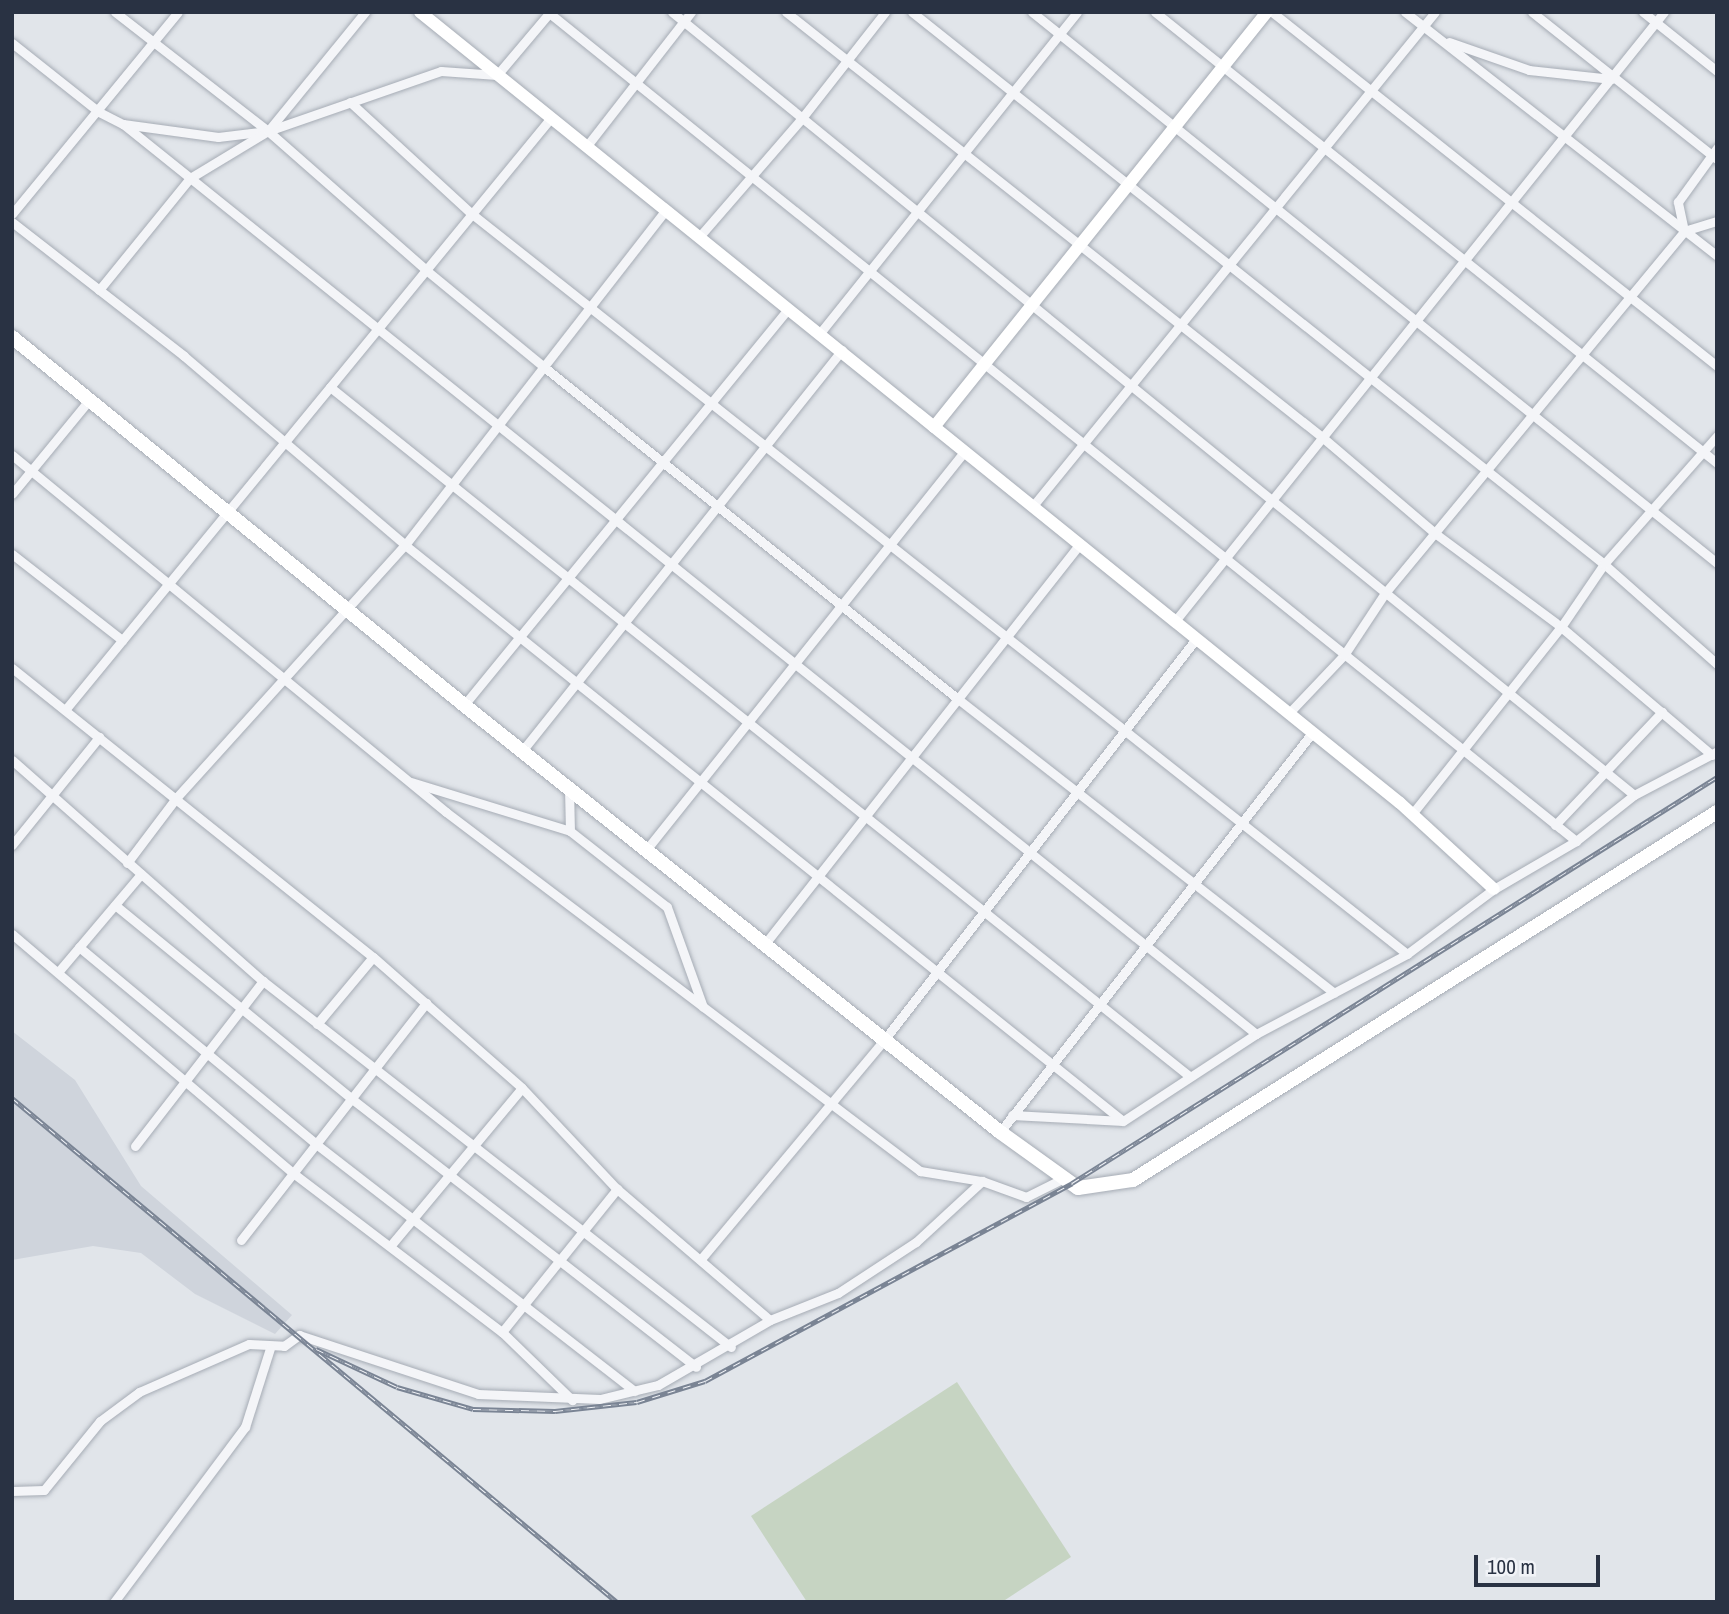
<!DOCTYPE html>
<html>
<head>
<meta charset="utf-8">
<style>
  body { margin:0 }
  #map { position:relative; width:1729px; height:1614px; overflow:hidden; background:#e1e5ea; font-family:"Archivo Narrow",sans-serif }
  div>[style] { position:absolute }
  .built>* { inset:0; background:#cfd4dc }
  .green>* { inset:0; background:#c6d4c2 }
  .roads { filter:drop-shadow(0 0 2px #a6acb5) drop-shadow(0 0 2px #a6acb5) }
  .street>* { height:9px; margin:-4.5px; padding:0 4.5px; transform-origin:4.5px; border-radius:4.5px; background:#f4f5f8 }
  .secondary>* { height:12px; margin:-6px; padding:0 6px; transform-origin:6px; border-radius:6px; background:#fff }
  .primary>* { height:14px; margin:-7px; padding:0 7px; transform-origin:7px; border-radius:7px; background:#fff }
  .rail>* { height:5px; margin-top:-2.5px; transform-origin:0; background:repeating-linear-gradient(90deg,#f1f3f7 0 8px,#7a8494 0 16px); box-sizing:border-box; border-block:2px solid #7a8494 }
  span { translate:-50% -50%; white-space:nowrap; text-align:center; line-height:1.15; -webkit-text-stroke:6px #f1f3f7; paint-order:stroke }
  .frame { position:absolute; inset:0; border:14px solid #293243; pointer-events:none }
  .scale { position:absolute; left:1474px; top:1555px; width:126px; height:32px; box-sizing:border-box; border:4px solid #293243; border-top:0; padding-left:9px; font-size:21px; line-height:24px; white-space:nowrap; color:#293243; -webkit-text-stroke:5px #f1f3f7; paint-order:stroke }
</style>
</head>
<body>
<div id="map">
  <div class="built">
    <i style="clip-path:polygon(12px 1031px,75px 1080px,141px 1186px,292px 1315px,275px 1334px,195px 1294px,141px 1253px,93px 1246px,12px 1260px)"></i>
  </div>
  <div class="green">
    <i style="clip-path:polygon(957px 1382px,1071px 1557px,1002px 1602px,807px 1602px,751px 1516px)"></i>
  </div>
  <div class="roads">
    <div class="street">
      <i style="left:115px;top:12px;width:194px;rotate:37.9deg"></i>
      <i style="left:268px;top:131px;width:210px;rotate:41.3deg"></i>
      <i style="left:426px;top:270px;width:153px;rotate:39.4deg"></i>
      <i style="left:544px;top:367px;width:531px;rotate:38.73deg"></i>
      <i style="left:958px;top:699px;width:477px;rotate:38deg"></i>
      <i style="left:548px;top:12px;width:1321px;rotate:38.88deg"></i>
      <i style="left:672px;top:12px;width:1240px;rotate:39.14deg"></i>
      <i style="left:786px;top:12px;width:684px;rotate:38.41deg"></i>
      <i style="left:1322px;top:437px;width:150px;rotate:40.4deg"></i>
      <i style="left:1436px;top:534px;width:156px;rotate:36.6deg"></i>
      <i style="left:1561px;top:627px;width:198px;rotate:40.3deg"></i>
      <i style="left:912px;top:12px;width:885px;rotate:38.58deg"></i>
      <i style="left:1604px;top:564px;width:151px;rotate:41.5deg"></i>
      <i style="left:1032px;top:12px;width:879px;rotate:38.81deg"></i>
      <i style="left:1155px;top:12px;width:721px;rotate:38.75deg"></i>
      <i style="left:1272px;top:12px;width:569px;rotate:38.5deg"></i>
      <i style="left:1405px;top:12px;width:396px;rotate:38deg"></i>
      <i style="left:1532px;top:12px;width:236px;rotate:38.5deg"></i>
      <i style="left:1643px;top:12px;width:95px;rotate:38.6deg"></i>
      <i style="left:1449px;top:42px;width:85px;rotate:19.3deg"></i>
      <i style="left:1529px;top:70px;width:83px;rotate:6.2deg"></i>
      <i style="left:12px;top:43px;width:111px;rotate:38.4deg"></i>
      <i style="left:99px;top:112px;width:27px;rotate:27deg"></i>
      <i style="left:123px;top:124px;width:96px;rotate:7.8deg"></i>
      <i style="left:218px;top:137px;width:50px;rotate:-6.8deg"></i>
      <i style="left:268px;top:131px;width:183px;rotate:-19.1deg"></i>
      <i style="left:441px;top:71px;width:56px;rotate:4.1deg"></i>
      <i style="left:497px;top:75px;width:82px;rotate:-49.9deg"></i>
      <i style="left:350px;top:102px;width:166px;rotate:42.6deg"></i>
      <i style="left:472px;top:214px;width:1192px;rotate:38.36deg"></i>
      <i style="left:123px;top:124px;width:1453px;rotate:38.77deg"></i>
      <i style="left:586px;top:147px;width:171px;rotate:-52.1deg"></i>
      <i style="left:12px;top:214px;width:261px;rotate:-50.6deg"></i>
      <i style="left:12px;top:222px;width:218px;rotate:37.9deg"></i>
      <i style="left:184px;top:356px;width:291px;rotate:40.5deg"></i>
      <i style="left:405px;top:545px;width:920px;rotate:38.74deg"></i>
      <i style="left:1684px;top:231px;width:34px;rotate:-17deg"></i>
      <i style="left:699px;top:237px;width:157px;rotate:-49.1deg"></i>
      <i style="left:802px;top:118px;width:135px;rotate:-51.9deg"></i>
      <i style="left:99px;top:290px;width:144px;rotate:-50.9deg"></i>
      <i style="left:190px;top:178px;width:91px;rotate:-31.1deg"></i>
      <i style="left:268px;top:131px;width:154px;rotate:-50.8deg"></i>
      <i style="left:820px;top:333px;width:411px;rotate:-51.3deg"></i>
      <i style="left:330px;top:387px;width:1101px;rotate:38.73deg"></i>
      <i style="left:12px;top:455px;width:562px;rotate:39.44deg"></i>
      <i style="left:446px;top:812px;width:595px;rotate:37.14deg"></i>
      <i style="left:920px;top:1171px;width:63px;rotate:9.2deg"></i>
      <i style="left:982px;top:1181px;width:47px;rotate:20deg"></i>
      <i style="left:1026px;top:1197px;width:42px;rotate:-26.6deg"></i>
      <i style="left:12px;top:494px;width:123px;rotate:-50.6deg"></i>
      <i style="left:1032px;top:507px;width:638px;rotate:-50.85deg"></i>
      <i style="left:12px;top:554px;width:140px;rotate:38deg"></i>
      <i style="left:1175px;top:621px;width:781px;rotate:-51.24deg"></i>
      <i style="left:12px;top:668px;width:462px;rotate:38.7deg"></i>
      <i style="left:373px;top:957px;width:198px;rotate:41.3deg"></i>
      <i style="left:522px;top:1088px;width:139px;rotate:46.8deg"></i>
      <i style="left:617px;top:1189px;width:201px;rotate:40.6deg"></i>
      <i style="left:464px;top:705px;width:512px;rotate:-50.71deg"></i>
      <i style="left:65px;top:710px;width:765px;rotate:-50.63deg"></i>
      <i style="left:1288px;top:714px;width:81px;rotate:-46.5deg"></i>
      <i style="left:1344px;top:655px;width:74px;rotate:-56.5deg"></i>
      <i style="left:1385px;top:593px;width:470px;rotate:-50.4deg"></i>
      <i style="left:1684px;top:231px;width:30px;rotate:-102deg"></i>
      <i style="left:1678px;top:202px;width:67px;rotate:-54.2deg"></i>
      <i style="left:522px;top:751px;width:513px;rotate:-51.41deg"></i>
      <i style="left:12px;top:760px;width:334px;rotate:41.4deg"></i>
      <i style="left:263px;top:981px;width:594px;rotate:38.03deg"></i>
      <i style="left:411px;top:782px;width:166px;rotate:17.1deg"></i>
      <i style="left:570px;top:831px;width:123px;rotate:38.1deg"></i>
      <i style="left:667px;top:907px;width:106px;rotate:70.2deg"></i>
      <i style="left:569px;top:788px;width:43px;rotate:88.7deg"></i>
      <i style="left:1412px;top:814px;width:239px;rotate:-51.5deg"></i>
      <i style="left:1561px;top:627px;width:76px;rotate:-55.7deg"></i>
      <i style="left:1604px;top:564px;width:171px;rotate:-48.6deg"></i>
      <i style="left:1555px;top:825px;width:156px;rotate:-46.6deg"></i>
      <i style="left:12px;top:845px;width:139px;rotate:-51.1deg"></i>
      <i style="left:646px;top:850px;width:509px;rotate:-51.38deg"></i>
      <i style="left:127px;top:863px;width:83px;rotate:-52.9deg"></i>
      <i style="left:177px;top:797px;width:340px;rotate:-47.9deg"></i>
      <i style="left:405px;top:545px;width:425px;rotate:-52.1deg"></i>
      <i style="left:115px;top:905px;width:306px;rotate:39.3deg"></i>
      <i style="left:352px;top:1099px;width:436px;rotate:37.9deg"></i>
      <i style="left:12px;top:934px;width:369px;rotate:40.4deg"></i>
      <i style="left:293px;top:1173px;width:263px;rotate:37.3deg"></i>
      <i style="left:502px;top:1332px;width:98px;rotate:44.2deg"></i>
      <i style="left:764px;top:945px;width:509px;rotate:-51.78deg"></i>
      <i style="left:79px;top:947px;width:308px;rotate:39.7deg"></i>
      <i style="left:316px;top:1144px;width:403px;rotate:37.8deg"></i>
      <i style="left:59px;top:971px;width:127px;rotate:-49.8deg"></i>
      <i style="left:317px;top:1024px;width:87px;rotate:-50.1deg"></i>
      <i style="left:1012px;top:1115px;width:111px;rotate:3.1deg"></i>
      <i style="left:1123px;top:1121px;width:159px;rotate:-33.2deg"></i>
      <i style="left:1256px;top:1034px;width:171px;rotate:-27.9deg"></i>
      <i style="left:1407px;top:954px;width:109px;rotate:-36.8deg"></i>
      <i style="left:1494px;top:889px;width:95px;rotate:-30.3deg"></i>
      <i style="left:1576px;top:841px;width:74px;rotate:-38.4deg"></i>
      <i style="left:1634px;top:795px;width:93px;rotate:-27.7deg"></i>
      <i style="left:1000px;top:1132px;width:507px;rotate:-51.98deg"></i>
      <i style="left:135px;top:1146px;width:209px;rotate:-52.2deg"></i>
      <i style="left:241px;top:1240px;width:301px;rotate:-52deg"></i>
      <i style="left:391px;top:1245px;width:204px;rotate:-50.2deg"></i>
      <i style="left:701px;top:1259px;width:285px;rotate:-50.1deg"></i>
      <i style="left:884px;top:1040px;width:508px;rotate:-52.12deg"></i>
      <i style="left:502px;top:1332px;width:184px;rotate:-51.2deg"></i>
      <i style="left:12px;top:1491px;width:32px;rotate:-2deg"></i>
      <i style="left:44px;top:1490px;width:89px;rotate:-50.9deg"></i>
      <i style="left:100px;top:1421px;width:49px;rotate:-36.6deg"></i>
      <i style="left:139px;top:1392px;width:120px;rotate:-23.6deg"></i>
      <i style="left:249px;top:1344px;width:35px;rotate:3deg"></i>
      <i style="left:284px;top:1346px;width:19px;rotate:-36deg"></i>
      <i style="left:299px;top:1335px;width:188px;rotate:18.2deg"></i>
      <i style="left:478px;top:1394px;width:122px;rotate:2.3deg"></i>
      <i style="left:600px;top:1399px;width:60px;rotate:-13.6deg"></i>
      <i style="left:658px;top:1385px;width:129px;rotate:-30.1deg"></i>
      <i style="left:770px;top:1320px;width:73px;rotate:-21.7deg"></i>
      <i style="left:838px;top:1293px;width:93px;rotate:-33.2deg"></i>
      <i style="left:916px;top:1242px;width:90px;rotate:-42.7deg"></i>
      <i style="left:114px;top:1602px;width:219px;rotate:-53.2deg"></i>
      <i style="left:245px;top:1427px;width:83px;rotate:-72.4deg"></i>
    </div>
    <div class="secondary">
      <i style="left:420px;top:12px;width:1259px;rotate:38.91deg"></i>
      <i style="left:1400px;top:803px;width:127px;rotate:42.5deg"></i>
      <i style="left:934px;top:427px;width:532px;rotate:-51.26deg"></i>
    </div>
    <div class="primary">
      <i style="left:12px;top:337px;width:583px;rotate:39.15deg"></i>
      <i style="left:464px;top:705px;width:685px;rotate:38.54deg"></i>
      <i style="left:1000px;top:1132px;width:96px;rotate:35.7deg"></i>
      <i style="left:1078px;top:1188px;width:56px;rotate:-8.3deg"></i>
      <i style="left:1133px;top:1180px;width:690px;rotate:-32.22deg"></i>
    </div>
  </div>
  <div class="rail">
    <i style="left:12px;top:1098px;width:787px;rotate:39.8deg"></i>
    <i style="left:316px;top:1349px;width:89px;rotate:25.1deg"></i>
    <i style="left:397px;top:1387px;width:79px;rotate:16.1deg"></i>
    <i style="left:473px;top:1409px;width:82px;rotate:1.4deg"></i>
    <i style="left:555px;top:1411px;width:82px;rotate:-6.3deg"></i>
    <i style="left:637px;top:1402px;width:71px;rotate:-17.2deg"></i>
    <i style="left:705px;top:1381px;width:417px;rotate:-28.3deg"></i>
    <i style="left:1072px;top:1183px;width:762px;rotate:-32.19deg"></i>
  </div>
  <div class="frame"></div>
  <div class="scale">100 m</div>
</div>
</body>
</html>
